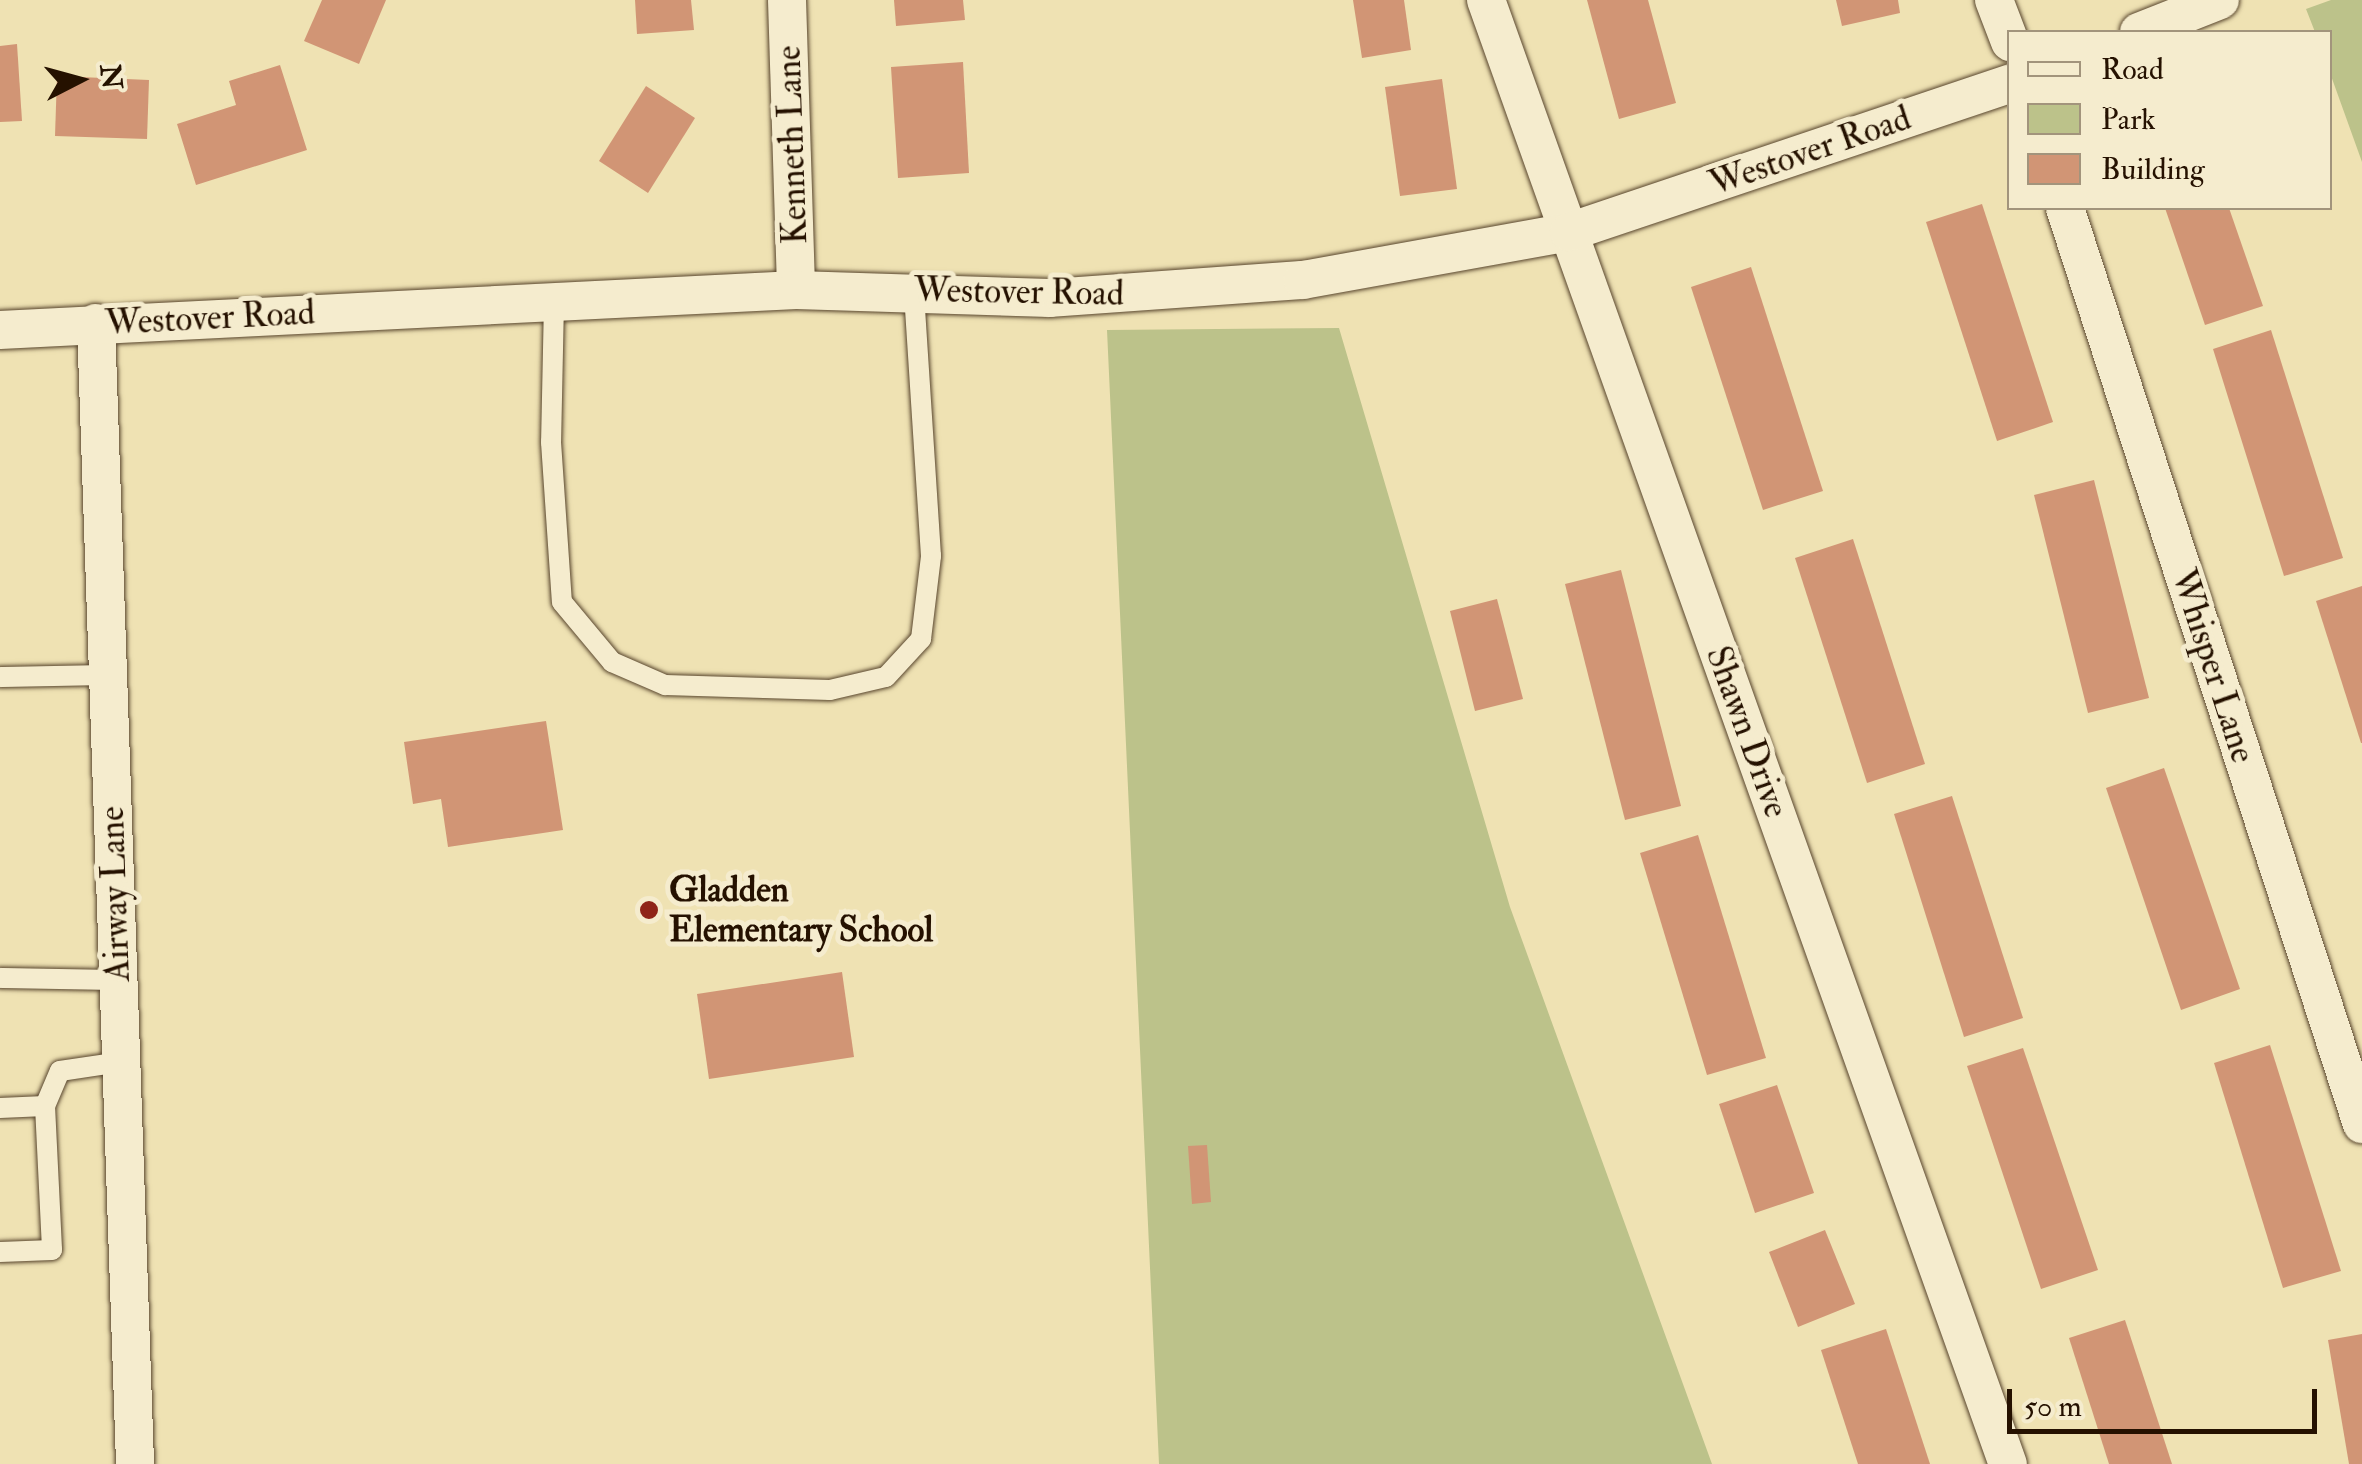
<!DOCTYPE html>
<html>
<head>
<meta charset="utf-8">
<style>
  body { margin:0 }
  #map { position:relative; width:2362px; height:1464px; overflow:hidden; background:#efe2b3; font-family:"IM FELL Double Pica",serif }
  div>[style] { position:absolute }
  .green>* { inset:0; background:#bcc28a }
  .building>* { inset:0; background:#d19575 }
  .roads { filter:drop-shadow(0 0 2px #58452d) drop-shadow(0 0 2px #58452d) }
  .lane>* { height:20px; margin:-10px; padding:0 10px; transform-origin:10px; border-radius:10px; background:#f5ecce }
  .street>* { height:38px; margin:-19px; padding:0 19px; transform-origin:19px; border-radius:19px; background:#f5ecce }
  .dots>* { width:28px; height:28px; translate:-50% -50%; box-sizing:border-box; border:5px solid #f5ecce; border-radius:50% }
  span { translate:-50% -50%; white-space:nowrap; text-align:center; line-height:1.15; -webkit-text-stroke:10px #f5ecce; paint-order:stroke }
  .street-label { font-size:35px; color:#251100 }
  .poi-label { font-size:35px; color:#251100; font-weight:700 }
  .left { translate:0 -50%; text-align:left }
  .legend { position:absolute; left:2007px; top:30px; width:325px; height:180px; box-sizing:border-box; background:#f5ecce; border:2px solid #a2947c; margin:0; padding:12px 18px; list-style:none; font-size:30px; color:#251100 }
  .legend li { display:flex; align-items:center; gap:20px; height:50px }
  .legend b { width:50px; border:2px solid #a2947c }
  .north { position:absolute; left:30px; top:30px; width:100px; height:100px; -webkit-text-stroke:8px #f5ecce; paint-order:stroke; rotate:84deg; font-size:28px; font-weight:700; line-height:40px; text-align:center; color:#251100 }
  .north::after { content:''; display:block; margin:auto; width:35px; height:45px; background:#251100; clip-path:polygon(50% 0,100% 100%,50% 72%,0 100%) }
  .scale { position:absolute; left:2007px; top:1389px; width:310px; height:45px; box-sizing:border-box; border:5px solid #251100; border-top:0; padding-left:12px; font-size:30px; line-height:35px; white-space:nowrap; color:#251100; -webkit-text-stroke:8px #f5ecce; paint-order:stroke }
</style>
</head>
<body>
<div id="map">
  <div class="green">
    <i style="clip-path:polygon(2331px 0,2362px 0,2362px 162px,2330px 73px,2330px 32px,2315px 32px,2306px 9px)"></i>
    <i style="clip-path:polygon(1339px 328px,1510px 907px,1712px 1464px,1159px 1464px,1107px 330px)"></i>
  </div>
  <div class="building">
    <i style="clip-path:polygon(322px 0,386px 0,359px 64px,304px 41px)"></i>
    <i style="clip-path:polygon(635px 0,691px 0,694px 30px,637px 34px)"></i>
    <i style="clip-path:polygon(894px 0,963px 0,965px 20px,896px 26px)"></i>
    <i style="clip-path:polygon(1353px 0,1404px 0,1411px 50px,1362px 58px)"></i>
    <i style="clip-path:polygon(1587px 0,1648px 0,1676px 103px,1619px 119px)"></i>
    <i style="clip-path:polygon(1836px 0,1898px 0,1900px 13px,1842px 26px)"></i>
    <i style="clip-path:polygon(17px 44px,22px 121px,0 122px,0 46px)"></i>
    <i style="clip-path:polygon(963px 62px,969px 173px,898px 178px,891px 67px)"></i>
    <i style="clip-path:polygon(280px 65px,307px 150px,196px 185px,177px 124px,236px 105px,229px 81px)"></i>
    <i style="clip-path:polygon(57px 76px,149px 80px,147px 139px,55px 136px)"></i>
    <i style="clip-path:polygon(1442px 79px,1457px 189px,1400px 196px,1385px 87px)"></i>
    <i style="clip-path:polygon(646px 86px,695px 118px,648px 193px,599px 161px)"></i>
    <i style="clip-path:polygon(1982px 204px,2053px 422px,1997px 441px,1926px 222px)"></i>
    <i style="clip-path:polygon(2165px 208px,2229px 208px,2263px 306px,2205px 325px)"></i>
    <i style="clip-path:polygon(1751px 267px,1823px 491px,1763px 510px,1691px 287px)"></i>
    <i style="clip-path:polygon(2271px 330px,2343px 558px,2284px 576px,2213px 349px)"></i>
    <i style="clip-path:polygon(2094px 480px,2149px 698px,2088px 713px,2034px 495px)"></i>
    <i style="clip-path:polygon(1853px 539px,1925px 764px,1867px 783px,1795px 558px)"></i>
    <i style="clip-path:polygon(1621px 570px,1681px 806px,1625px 820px,1565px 584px)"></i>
    <i style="clip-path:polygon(2362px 586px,2362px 743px,2361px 743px,2316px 601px)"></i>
    <i style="clip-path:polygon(1497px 599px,1523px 699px,1475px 711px,1450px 611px)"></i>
    <i style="clip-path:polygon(546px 721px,563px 830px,448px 847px,441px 799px,413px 804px,404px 742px)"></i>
    <i style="clip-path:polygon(2164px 768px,2240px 989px,2181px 1010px,2106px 788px)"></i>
    <i style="clip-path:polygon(1952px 796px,2023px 1018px,1964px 1037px,1894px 814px)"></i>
    <i style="clip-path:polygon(1698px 835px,1766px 1058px,1707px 1075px,1640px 853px)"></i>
    <i style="clip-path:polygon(842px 972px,854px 1057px,709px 1079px,697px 994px)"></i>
    <i style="clip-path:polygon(2270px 1045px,2341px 1271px,2283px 1288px,2214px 1063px)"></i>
    <i style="clip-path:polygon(2023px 1048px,2098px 1270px,2041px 1289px,1967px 1066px)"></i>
    <i style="clip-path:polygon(1777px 1085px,1814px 1193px,1755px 1213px,1719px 1104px)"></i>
    <i style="clip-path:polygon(1207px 1145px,1211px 1202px,1192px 1204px,1188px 1146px)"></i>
    <i style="clip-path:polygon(1825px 1230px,1855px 1304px,1798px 1327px,1769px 1252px)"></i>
    <i style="clip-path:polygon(2125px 1320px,2172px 1464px,2109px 1464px,2069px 1338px)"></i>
    <i style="clip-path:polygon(1886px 1329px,1930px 1464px,1858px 1464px,1821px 1350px)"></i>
    <i style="clip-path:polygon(2362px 1334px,2362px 1464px,2349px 1464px,2328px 1340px)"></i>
  </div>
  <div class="roads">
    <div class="lane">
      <i style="left:554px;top:302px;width:140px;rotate:91.2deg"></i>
      <i style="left:551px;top:442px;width:160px;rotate:86.1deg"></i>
      <i style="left:562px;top:602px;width:78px;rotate:50.2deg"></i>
      <i style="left:612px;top:662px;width:58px;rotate:23.5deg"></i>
      <i style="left:665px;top:685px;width:165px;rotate:1.7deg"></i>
      <i style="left:830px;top:690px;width:57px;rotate:-13.1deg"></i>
      <i style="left:886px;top:677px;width:52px;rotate:-47.4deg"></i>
      <i style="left:921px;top:639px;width:84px;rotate:-83.1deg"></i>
      <i style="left:931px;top:556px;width:267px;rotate:-93.7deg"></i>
      <i style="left:0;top:677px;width:108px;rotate:-1.1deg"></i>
      <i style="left:0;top:978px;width:118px;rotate:1deg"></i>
      <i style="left:45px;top:1106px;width:38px;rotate:-67deg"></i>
      <i style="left:60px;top:1071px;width:62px;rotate:-8.4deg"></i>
      <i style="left:0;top:1108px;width:45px;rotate:-2.5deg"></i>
      <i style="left:45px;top:1106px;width:144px;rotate:87.2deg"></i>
      <i style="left:52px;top:1250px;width:52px;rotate:177.8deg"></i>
    </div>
    <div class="street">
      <i style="left:787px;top:0;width:290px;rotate:88.2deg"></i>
      <i style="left:1486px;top:0;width:1554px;rotate:70.38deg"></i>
      <i style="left:1994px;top:0;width:45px;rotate:69.1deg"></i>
      <i style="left:2139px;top:32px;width:87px;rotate:-21.6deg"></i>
      <i style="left:2065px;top:208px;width:963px;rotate:72.04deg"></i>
      <i style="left:96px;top:323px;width:1142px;rotate:88.04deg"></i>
      <i style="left:0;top:330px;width:797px;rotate:-2.88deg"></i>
      <i style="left:796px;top:290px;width:254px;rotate:1.8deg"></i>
      <i style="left:1050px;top:298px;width:254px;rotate:-4.1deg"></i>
      <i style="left:1303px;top:280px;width:270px;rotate:-10.2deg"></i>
      <i style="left:1569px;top:232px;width:465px;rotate:-18.6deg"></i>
    </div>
  </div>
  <div class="dots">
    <i style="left:649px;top:910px;background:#8f2418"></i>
  </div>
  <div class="street-label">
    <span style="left:792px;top:145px;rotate:-92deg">Kenneth Lane</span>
    <span style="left:1810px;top:151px;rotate:-19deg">Westover Road</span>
    <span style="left:1019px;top:292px;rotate:1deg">Westover Road</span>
    <span style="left:210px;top:318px;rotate:-3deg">Westover Road</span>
    <span style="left:2213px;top:666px;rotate:72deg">Whisper Lane</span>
    <span style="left:1747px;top:732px;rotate:70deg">Shawn Drive</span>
    <span style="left:115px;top:894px;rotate:-92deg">Airway Lane</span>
  </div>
  <div class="poi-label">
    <span class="left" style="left:669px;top:910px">Gladden<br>Elementary School</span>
  </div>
  <ul class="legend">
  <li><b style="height:12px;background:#f5ecce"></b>Road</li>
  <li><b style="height:28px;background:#bcc28a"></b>Park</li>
  <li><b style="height:28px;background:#d19575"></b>Building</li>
  </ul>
  <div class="north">N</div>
  <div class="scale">50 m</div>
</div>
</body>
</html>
